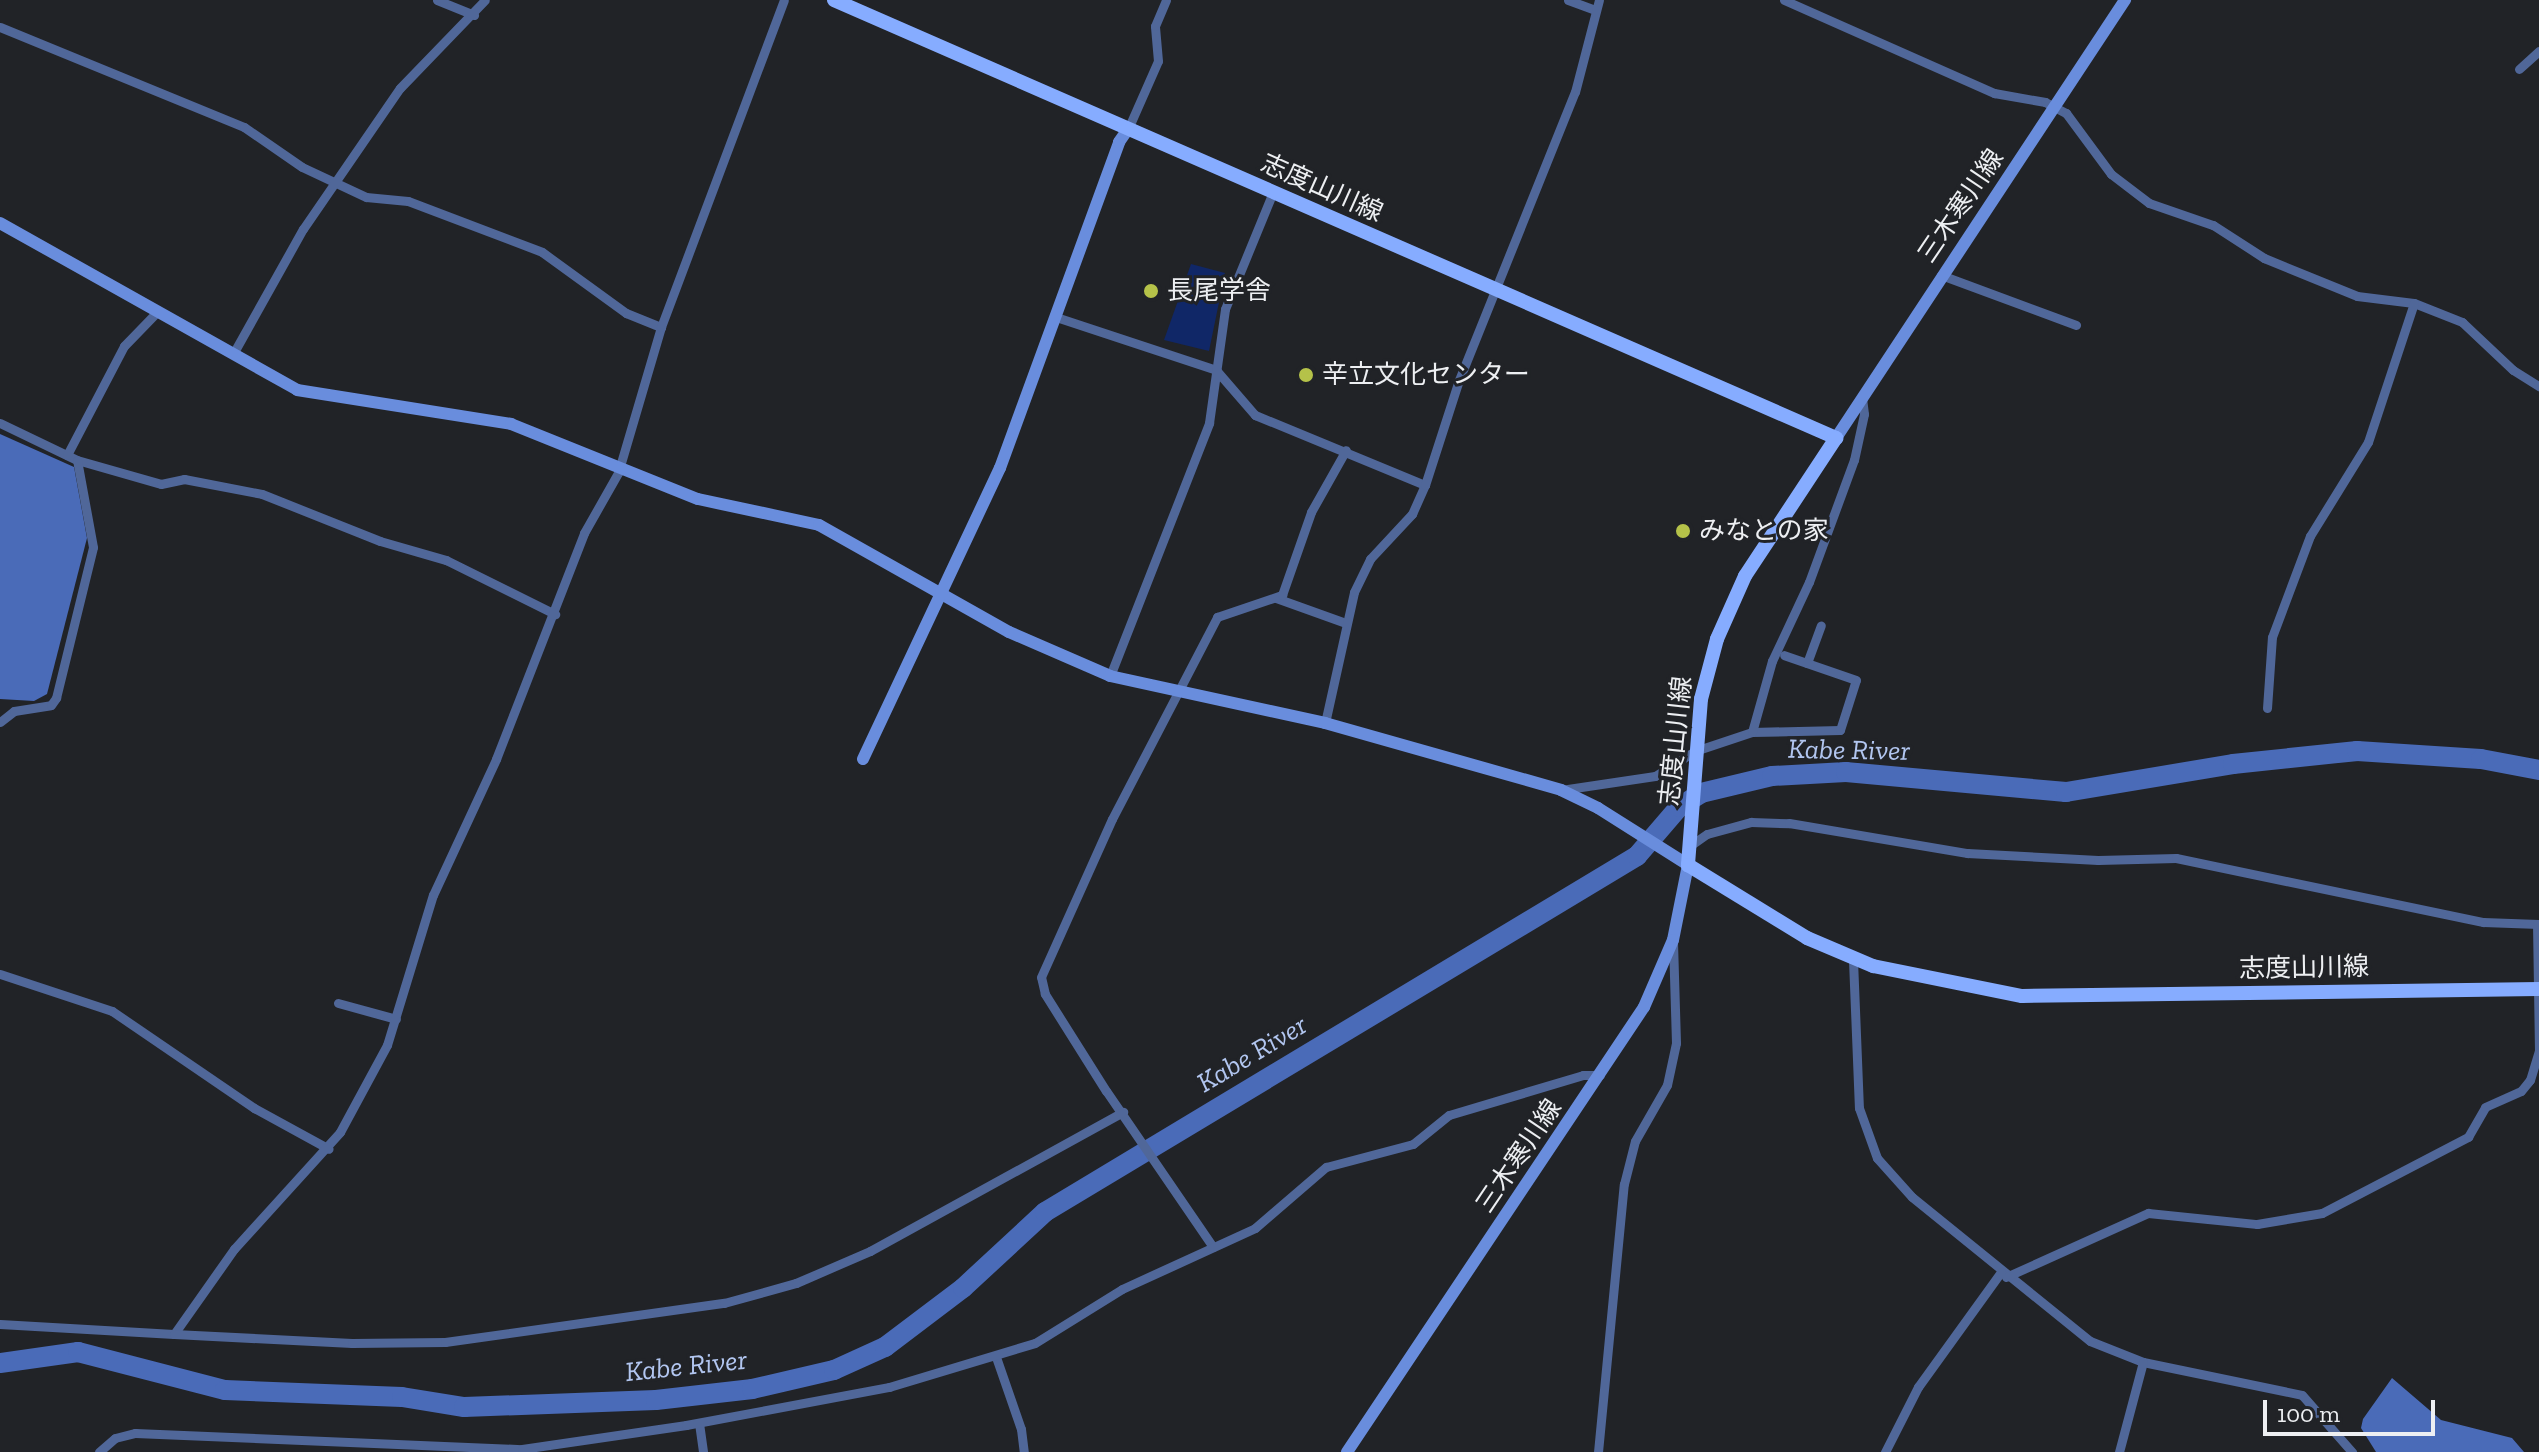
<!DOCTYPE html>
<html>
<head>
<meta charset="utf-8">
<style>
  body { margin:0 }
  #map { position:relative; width:2539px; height:1452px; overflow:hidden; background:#212327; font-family:"Zilla Slab","Noto Sans JP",serif }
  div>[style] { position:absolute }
  .green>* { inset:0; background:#102767 }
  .water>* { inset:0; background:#4a6bb8 }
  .river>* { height:20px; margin:-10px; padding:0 10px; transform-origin:10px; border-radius:10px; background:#4a6bb8 }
  .street>* { height:9px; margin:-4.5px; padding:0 4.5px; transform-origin:4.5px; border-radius:4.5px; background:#506799 }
  .secondary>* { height:12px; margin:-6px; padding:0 6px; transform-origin:6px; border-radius:6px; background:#698ddd }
  .primary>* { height:14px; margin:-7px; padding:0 7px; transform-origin:7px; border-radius:7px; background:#86acff }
  .dots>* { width:22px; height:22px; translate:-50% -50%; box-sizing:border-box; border:4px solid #212327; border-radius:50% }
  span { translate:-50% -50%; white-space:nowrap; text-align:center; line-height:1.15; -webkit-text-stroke:6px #212327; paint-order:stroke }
  .street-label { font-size:26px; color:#edeff2 }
  .poi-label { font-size:26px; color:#edeff2 }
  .left { translate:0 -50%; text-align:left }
  .water-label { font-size:28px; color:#b2c6f0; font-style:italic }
  .scale { position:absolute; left:2263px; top:1400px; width:172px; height:36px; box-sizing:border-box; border:4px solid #edeff2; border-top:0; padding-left:10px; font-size:24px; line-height:28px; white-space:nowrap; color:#edeff2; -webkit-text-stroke:6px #212327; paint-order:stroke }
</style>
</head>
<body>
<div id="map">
  <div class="green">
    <i style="clip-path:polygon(1191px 264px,1225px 273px,1209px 351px,1164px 340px)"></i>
  </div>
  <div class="water">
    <i style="clip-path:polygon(0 434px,74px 467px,87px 538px,47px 694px,34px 701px,0 699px)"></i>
    <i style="clip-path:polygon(2392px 1378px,2441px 1420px,2512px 1438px,2524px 1452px,2376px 1452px,2361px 1428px,2363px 1419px)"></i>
  </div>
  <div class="river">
    <i style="left:0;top:1363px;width:79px;rotate:-8deg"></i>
    <i style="left:78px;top:1352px;width:152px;rotate:14.5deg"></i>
    <i style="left:225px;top:1390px;width:177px;rotate:2.3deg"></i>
    <i style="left:402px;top:1397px;width:63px;rotate:9.2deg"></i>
    <i style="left:464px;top:1407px;width:192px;rotate:-2.1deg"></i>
    <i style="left:656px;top:1400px;width:97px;rotate:-6.5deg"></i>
    <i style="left:752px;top:1389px;width:84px;rotate:-13deg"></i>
    <i style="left:834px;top:1370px;width:56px;rotate:-24.3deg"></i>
    <i style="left:885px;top:1347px;width:98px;rotate:-37.1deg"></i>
    <i style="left:963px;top:1288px;width:112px;rotate:-42.8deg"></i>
    <i style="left:1045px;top:1212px;width:691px;rotate:-31.02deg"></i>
    <i style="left:1637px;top:856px;width:65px;rotate:-49.4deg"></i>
    <i style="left:1679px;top:807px;width:26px;rotate:-32deg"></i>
    <i style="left:1701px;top:793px;width:73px;rotate:-13.5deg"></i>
    <i style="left:1772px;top:776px;width:74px;rotate:-3.1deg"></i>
    <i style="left:1846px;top:772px;width:221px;rotate:5.2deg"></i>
    <i style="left:2066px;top:792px;width:169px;rotate:-9.5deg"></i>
    <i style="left:2233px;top:764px;width:125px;rotate:-6deg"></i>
    <i style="left:2357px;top:751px;width:124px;rotate:3.7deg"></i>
    <i style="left:2481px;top:759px;width:59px;rotate:10.7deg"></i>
  </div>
  <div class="street">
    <i style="left:437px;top:0;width:40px;rotate:22deg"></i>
    <i style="left:1568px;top:0;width:29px;rotate:20deg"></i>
    <i style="left:1784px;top:0;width:230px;rotate:23.9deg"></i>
    <i style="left:1994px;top:93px;width:52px;rotate:10deg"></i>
    <i style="left:2045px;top:102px;width:24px;rotate:28deg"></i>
    <i style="left:2066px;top:113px;width:76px;rotate:53.6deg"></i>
    <i style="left:2111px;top:174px;width:48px;rotate:37.3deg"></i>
    <i style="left:2149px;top:203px;width:68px;rotate:19deg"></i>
    <i style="left:2213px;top:225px;width:61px;rotate:32.9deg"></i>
    <i style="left:2264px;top:258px;width:100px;rotate:22.2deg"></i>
    <i style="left:2357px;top:296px;width:57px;rotate:7deg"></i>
    <i style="left:2414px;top:303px;width:52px;rotate:21.6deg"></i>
    <i style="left:2462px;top:322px;width:70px;rotate:43.3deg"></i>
    <i style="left:2513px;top:370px;width:31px;rotate:32deg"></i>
    <i style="left:0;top:27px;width:264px;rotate:22.3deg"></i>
    <i style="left:244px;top:127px;width:70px;rotate:34.6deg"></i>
    <i style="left:302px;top:167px;width:71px;rotate:25.1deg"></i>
    <i style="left:366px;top:197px;width:42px;rotate:5.4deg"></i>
    <i style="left:408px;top:201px;width:143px;rotate:20.8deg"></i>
    <i style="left:542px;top:252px;width:104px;rotate:36deg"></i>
    <i style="left:626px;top:313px;width:38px;rotate:22deg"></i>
    <i style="left:2519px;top:69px;width:27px;rotate:-42deg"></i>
    <i style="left:1128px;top:129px;width:74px;rotate:-66.2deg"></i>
    <i style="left:1158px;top:61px;width:35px;rotate:-95deg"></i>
    <i style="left:1155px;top:26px;width:28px;rotate:-67deg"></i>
    <i style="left:1941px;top:275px;width:144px;rotate:20.3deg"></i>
    <i style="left:1056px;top:317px;width:169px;rotate:18.3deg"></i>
    <i style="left:1216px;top:370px;width:60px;rotate:49.1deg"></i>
    <i style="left:1255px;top:415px;width:184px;rotate:22.4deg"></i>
    <i style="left:233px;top:354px;width:143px;rotate:-60.8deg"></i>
    <i style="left:303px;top:229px;width:171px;rotate:-55.5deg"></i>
    <i style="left:400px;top:88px;width:122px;rotate:-46deg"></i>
    <i style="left:0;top:423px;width:85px;rotate:25.7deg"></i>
    <i style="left:77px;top:460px;width:87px;rotate:15.9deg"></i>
    <i style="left:161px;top:484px;width:24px;rotate:-12deg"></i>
    <i style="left:184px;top:479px;width:79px;rotate:10.9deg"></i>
    <i style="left:262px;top:494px;width:127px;rotate:21.7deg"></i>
    <i style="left:380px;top:541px;width:69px;rotate:16.1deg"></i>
    <i style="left:446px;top:560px;width:122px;rotate:26.4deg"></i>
    <i style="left:67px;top:455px;width:123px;rotate:-62.4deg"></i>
    <i style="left:124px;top:346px;width:47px;rotate:-45.9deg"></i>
    <i style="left:1276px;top:598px;width:74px;rotate:19.7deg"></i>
    <i style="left:1807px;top:663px;width:40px;rotate:-69.8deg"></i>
    <i style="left:1110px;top:676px;width:272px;rotate:-68.6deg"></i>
    <i style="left:1209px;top:423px;width:115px;rotate:-82deg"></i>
    <i style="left:1225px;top:309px;width:126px;rotate:-67.7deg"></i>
    <i style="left:2267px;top:708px;width:71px;rotate:-86deg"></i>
    <i style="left:2272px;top:637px;width:108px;rotate:-69.4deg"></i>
    <i style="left:2310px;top:536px;width:110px;rotate:-58.3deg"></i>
    <i style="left:2368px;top:442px;width:146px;rotate:-71.7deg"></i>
    <i style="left:0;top:722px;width:18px;rotate:-38deg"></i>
    <i style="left:14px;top:711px;width:37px;rotate:-9deg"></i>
    <i style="left:51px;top:705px;width:9px;rotate:-54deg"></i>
    <i style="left:56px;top:698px;width:155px;rotate:-76.2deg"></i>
    <i style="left:93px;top:547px;width:88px;rotate:-100.4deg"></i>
    <i style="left:1325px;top:723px;width:134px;rotate:-77.5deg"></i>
    <i style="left:1354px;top:592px;width:37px;rotate:-64deg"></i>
    <i style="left:1370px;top:559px;width:62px;rotate:-47deg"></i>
    <i style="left:1412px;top:514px;width:32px;rotate:-66deg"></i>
    <i style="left:1425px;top:485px;width:110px;rotate:-72.1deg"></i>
    <i style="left:1459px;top:380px;width:310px;rotate:-68.1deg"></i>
    <i style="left:1575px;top:92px;width:95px;rotate:-75.4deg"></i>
    <i style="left:1752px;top:732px;width:88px;rotate:-1.3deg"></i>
    <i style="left:1840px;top:730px;width:52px;rotate:-72.3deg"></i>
    <i style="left:1856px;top:680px;width:76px;rotate:-160.9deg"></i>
    <i style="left:1561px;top:790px;width:95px;rotate:-8.5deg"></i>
    <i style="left:1655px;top:776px;width:47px;rotate:-32deg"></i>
    <i style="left:1695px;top:751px;width:60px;rotate:-18.4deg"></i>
    <i style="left:1752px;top:732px;width:74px;rotate:-74.3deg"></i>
    <i style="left:1772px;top:661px;width:87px;rotate:-64.9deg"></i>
    <i style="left:1809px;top:582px;width:130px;rotate:-69.8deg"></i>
    <i style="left:1854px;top:460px;width:47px;rotate:-77.7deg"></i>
    <i style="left:1864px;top:414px;width:17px;rotate:-97deg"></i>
    <i style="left:1691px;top:845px;width:19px;rotate:-35deg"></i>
    <i style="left:1707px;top:834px;width:46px;rotate:-15.3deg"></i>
    <i style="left:1751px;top:822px;width:38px;rotate:2deg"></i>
    <i style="left:1789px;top:823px;width:181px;rotate:9.6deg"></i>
    <i style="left:1967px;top:853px;width:131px;rotate:3.1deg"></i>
    <i style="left:2098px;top:860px;width:78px;rotate:-1.5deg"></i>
    <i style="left:2176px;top:858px;width:314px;rotate:11.8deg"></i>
    <i style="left:2483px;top:922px;width:56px;rotate:2deg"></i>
    <i style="left:1853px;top:960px;width:148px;rotate:87.7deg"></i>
    <i style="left:1859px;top:1108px;width:53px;rotate:70.2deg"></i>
    <i style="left:1877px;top:1158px;width:52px;rotate:48.1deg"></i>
    <i style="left:1912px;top:1197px;width:229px;rotate:39deg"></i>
    <i style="left:2090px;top:1341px;width:57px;rotate:21.6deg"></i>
    <i style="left:2143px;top:1362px;width:162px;rotate:11.7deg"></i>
    <i style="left:2302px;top:1395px;width:76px;rotate:48.7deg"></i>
    <i style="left:0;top:974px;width:118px;rotate:18.3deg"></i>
    <i style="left:112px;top:1011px;width:172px;rotate:34.3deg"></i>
    <i style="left:254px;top:1108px;width:85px;rotate:28.7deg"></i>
    <i style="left:338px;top:1003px;width:60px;rotate:15.4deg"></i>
    <i style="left:1213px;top:1247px;width:189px;rotate:-124.4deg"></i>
    <i style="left:1106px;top:1091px;width:115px;rotate:-122.2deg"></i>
    <i style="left:1045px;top:994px;width:17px;rotate:-103deg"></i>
    <i style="left:1041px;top:977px;width:173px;rotate:-65.8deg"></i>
    <i style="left:1112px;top:819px;width:228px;rotate:-62.5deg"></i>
    <i style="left:1217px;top:617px;width:69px;rotate:-18.7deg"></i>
    <i style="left:1282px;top:595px;width:88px;rotate:-70.7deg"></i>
    <i style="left:1311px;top:512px;width:71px;rotate:-60.6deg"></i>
    <i style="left:2006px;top:1277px;width:156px;rotate:-24.3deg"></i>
    <i style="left:2148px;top:1213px;width:110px;rotate:5.8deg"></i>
    <i style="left:2257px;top:1224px;width:66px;rotate:-9.6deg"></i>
    <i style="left:2322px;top:1213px;width:165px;rotate:-27.5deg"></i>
    <i style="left:2468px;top:1137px;width:34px;rotate:-60deg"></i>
    <i style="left:2485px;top:1107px;width:39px;rotate:-24deg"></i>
    <i style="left:2521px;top:1091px;width:14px;rotate:-51deg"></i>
    <i style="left:2530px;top:1080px;width:30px;rotate:-73deg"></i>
    <i style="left:2539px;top:1051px;width:127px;rotate:-90.9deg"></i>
    <i style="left:0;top:1324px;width:174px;rotate:3.3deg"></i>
    <i style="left:174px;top:1334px;width:104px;rotate:-54.8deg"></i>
    <i style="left:234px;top:1249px;width:158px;rotate:-47.8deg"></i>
    <i style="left:340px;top:1132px;width:99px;rotate:-61.6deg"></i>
    <i style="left:387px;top:1045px;width:157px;rotate:-73deg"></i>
    <i style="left:433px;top:895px;width:150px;rotate:-65.1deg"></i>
    <i style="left:496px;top:759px;width:243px;rotate:-68.7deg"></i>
    <i style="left:584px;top:533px;width:69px;rotate:-60.5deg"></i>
    <i style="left:618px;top:473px;width:152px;rotate:-73.6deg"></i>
    <i style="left:661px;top:327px;width:349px;rotate:-69.4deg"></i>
    <i style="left:174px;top:1334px;width:178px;rotate:2.9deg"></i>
    <i style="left:352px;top:1343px;width:93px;rotate:-0.6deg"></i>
    <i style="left:445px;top:1342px;width:282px;rotate:-8deg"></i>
    <i style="left:724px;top:1303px;width:75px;rotate:-15.5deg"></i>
    <i style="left:796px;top:1283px;width:81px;rotate:-23.4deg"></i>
    <i style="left:870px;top:1251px;width:289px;rotate:-28.8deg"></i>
    <i style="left:996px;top:1357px;width:76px;rotate:70.9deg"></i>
    <i style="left:1021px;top:1429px;width:23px;rotate:83deg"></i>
    <i style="left:699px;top:1423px;width:29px;rotate:82deg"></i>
    <i style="left:99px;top:1452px;width:21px;rotate:-41deg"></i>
    <i style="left:115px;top:1438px;width:21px;rotate:-14deg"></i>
    <i style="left:135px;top:1433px;width:387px;rotate:2.4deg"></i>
    <i style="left:522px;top:1449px;width:166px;rotate:-8.3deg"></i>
    <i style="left:686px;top:1425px;width:207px;rotate:-10.6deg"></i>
    <i style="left:889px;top:1387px;width:152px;rotate:-16.8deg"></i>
    <i style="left:1035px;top:1343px;width:102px;rotate:-31.8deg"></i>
    <i style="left:1122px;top:1289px;width:146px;rotate:-24.6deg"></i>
    <i style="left:1255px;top:1228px;width:94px;rotate:-40.7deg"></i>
    <i style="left:1326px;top:1167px;width:90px;rotate:-14.8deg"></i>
    <i style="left:1413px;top:1144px;width:46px;rotate:-38.9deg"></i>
    <i style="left:1449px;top:1115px;width:140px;rotate:-16.6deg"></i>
    <i style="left:1583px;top:1075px;width:17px"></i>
    <i style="left:1598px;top:1452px;width:269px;rotate:-84.5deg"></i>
    <i style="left:1624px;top:1184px;width:44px;rotate:-75.7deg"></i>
    <i style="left:1635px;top:1141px;width:64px;rotate:-60.3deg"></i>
    <i style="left:1667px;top:1085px;width:43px;rotate:-77.9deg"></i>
    <i style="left:1676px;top:1043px;width:103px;rotate:-91.7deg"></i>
    <i style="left:1885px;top:1452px;width:73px;rotate:-63.1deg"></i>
    <i style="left:1918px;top:1387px;width:142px;rotate:-54.2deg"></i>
    <i style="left:2119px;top:1452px;width:93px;rotate:-75.1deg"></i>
  </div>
  <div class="secondary">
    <i style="left:0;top:223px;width:341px;rotate:29.3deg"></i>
    <i style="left:297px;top:390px;width:217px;rotate:9deg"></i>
    <i style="left:511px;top:424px;width:201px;rotate:21.9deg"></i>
    <i style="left:698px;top:499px;width:124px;rotate:12.1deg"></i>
    <i style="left:819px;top:525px;width:218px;rotate:29.4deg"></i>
    <i style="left:1009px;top:632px;width:110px;rotate:23.5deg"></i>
    <i style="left:1110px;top:676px;width:220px;rotate:12.3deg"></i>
    <i style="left:1325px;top:723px;width:245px;rotate:15.8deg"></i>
    <i style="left:1561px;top:790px;width:41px;rotate:25.9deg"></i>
    <i style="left:1598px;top:808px;width:107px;rotate:32.3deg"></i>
    <i style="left:1688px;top:865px;width:76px;rotate:101.3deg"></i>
    <i style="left:1673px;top:940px;width:73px;rotate:113.4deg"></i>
    <i style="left:1644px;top:1007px;width:535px;rotate:123.72deg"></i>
    <i style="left:1836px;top:438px;width:525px;rotate:-56.58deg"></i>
    <i style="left:863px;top:759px;width:322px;rotate:-64.8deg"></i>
    <i style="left:1000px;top:468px;width:347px;rotate:-69.9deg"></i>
    <i style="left:1119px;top:142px;width:16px;rotate:-55deg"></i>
  </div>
  <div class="primary">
    <i style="left:834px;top:0;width:1094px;rotate:23.61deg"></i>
    <i style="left:1836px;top:438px;width:165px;rotate:123.4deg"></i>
    <i style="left:1745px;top:576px;width:69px;rotate:114deg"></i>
    <i style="left:1717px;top:639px;width:62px;rotate:104.9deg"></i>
    <i style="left:1701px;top:699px;width:167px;rotate:94.5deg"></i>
    <i style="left:1688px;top:865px;width:140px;rotate:31.5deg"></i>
    <i style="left:1807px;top:938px;width:72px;rotate:23deg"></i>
    <i style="left:1873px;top:966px;width:152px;rotate:11.4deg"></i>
    <i style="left:2022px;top:996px;width:517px;rotate:-0.78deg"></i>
  </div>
  <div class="dots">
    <i style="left:1151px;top:291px;background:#b5c249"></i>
    <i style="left:1306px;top:375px;background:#b5c249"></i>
    <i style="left:1683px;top:531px;background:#b5c249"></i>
  </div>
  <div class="street-label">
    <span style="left:1322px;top:188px;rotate:24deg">志度山川線</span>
    <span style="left:1961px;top:206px;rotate:-56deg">三木寒川線</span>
    <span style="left:1676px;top:741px;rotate:-84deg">志度山川線</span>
    <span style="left:2304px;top:968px;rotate:-1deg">志度山川線</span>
    <span style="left:1519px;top:1156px;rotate:-56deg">三木寒川線</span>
  </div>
  <div class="poi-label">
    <span class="left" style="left:1167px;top:291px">長尾学舎</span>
    <span class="left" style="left:1322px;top:375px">辛立文化センター</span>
    <span class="left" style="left:1699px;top:531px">みなとの家</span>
  </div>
  <div class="water-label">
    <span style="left:1849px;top:750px;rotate:1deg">Kabe River</span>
    <span style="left:1252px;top:1054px;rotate:-31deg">Kabe River</span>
    <span style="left:686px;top:1366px;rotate:-6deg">Kabe River</span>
  </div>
  <div class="scale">100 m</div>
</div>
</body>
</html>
